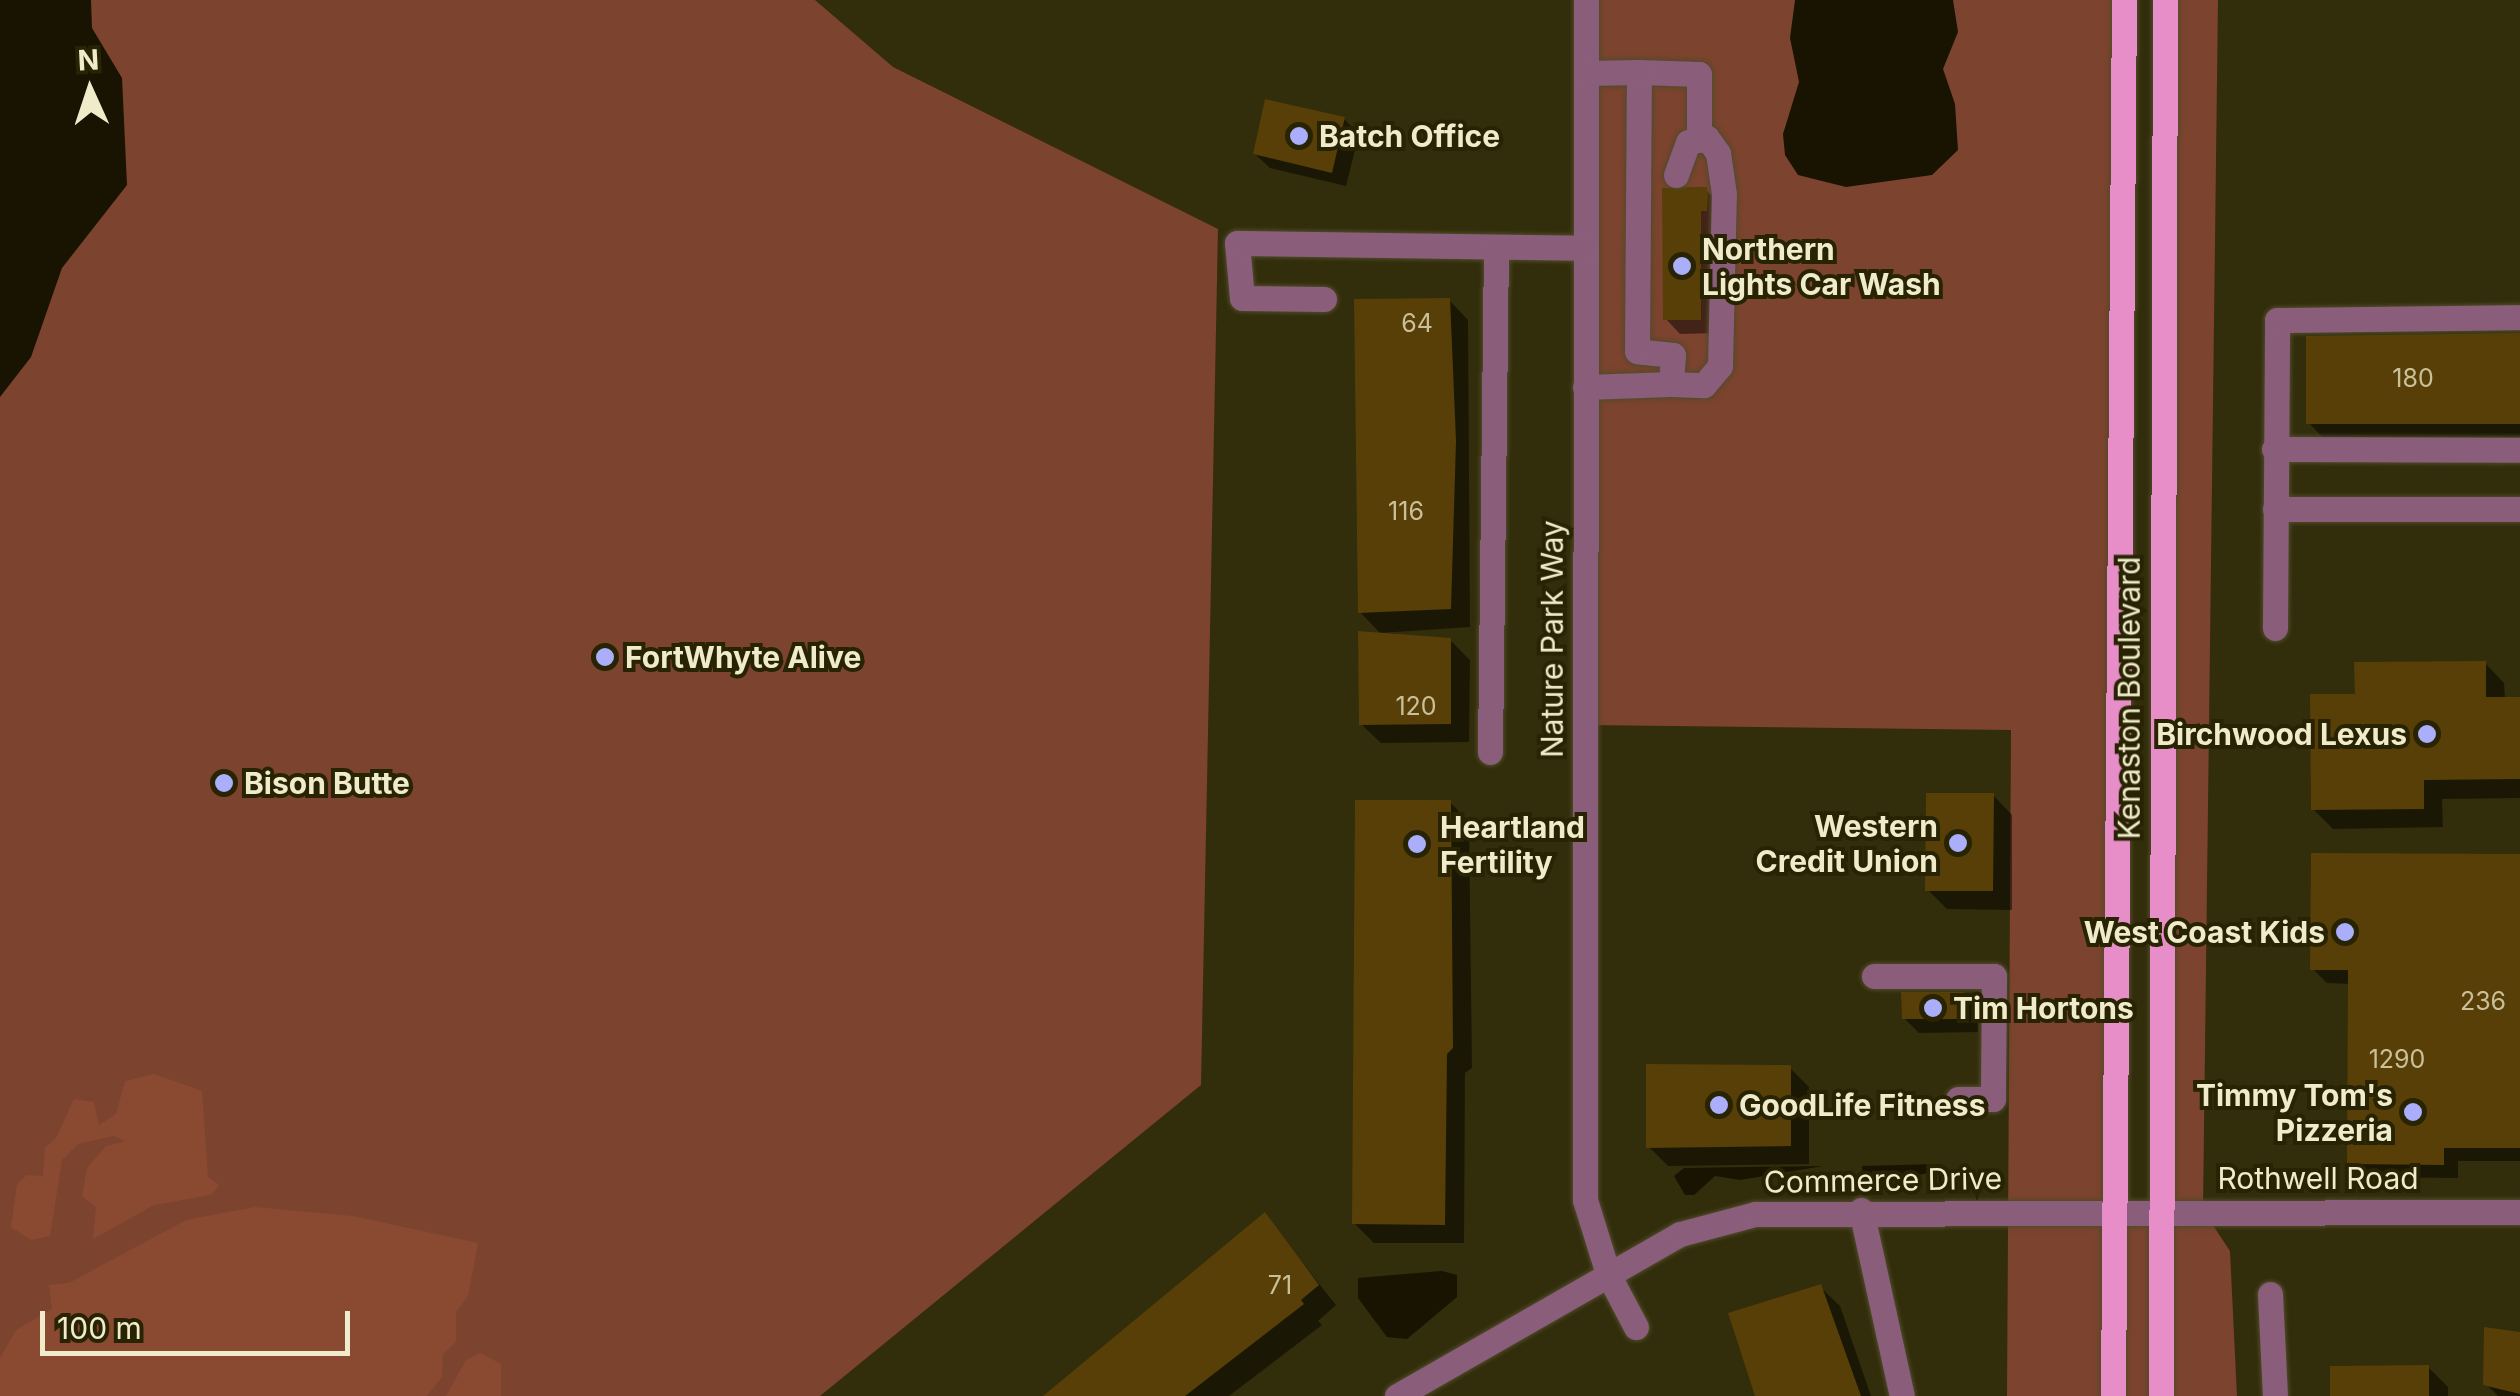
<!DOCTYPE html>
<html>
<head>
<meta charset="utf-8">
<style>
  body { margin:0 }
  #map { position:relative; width:2520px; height:1396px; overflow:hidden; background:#322d0b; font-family:Inter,sans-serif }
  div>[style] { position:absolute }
  .green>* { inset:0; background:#7c432e }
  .forest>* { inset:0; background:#8a4a32 }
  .water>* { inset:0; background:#181401 }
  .shadow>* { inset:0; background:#0007 }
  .building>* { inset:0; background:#583f07 }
  .roads { filter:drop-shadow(0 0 2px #504b2a) drop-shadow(0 0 2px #504b2a) }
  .minor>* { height:25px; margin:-12.5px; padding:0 12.5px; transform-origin:12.5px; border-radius:12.5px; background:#8a5e7a }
  .major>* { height:25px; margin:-12.5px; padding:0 12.5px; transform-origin:12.5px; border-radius:12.5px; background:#e78dc8 }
  .dots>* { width:28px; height:28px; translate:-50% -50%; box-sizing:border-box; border:5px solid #282302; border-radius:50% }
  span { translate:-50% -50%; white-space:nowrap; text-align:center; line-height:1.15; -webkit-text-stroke:8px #282302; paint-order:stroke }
  .number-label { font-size:25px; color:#c9c09a }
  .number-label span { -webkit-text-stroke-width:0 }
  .poi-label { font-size:30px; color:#efebcb; font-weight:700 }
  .left { translate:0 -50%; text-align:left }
  .right { translate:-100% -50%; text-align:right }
  .street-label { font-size:30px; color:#efebcb }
  .north { position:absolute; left:40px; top:40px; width:100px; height:100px; -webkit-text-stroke:8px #282302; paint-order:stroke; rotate:357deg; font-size:28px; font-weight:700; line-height:40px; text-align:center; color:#efebcb }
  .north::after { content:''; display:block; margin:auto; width:35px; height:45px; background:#efebcb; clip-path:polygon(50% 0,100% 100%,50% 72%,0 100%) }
  .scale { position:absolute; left:40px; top:1311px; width:310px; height:45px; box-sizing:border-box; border:5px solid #efebcb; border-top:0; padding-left:12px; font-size:30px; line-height:35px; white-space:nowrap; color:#efebcb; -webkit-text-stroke:8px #282302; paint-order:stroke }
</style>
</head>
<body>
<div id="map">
  <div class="green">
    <i style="clip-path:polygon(0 0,815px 0,893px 67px,1218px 229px,1201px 1085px,820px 1396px,0 1396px)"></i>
    <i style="clip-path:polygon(1586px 0,2124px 0,2117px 1209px,2157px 1209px,2174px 0,2218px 0,2203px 1210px,2230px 1251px,2237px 1396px,2007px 1396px,2011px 730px,1584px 725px)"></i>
  </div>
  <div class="forest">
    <i style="clip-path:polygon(154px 1074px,202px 1091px,208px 1177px,219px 1185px,211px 1195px,154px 1205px,93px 1239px,96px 1207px,82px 1196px,87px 1168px,106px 1146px,125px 1141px,113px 1136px,78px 1144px,62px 1160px,50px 1236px,31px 1240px,11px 1227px,17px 1184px,27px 1175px,43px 1176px,45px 1148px,56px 1138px,74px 1099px,94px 1102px,99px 1125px,116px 1114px,125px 1081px)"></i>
    <i style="clip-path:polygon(255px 1207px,353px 1216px,478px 1243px,468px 1296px,456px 1312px,456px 1342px,443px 1354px,442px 1377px,427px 1396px,0 1396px,0 1358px,16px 1330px,52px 1309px,49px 1285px,69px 1283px,186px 1220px)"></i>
    <i style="clip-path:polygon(481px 1353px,501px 1364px,501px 1396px,446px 1396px,466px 1360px)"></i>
  </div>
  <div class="water">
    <i style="clip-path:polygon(0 0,91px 0,92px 28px,122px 78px,127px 185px,62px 268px,31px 357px,0 397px)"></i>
    <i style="clip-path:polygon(1795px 0,1953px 0,1958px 32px,1943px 69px,1955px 104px,1958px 150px,1932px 175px,1846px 187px,1798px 175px,1785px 155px,1783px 134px,1799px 82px,1790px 38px)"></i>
    <i style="clip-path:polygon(1940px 1164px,1947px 1187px,1940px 1189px,1939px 1175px,1931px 1172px,1898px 1180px,1863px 1174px,1862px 1166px)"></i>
    <i style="clip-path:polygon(1823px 1166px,1740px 1180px,1715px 1176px,1694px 1195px,1685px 1195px,1674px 1176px,1684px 1168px)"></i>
    <i style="clip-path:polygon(1442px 1271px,1457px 1275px,1457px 1297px,1407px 1339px,1387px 1337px,1358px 1298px,1358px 1278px)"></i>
  </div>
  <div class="shadow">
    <i style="clip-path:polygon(1344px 119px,1359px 134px,1346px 186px,1270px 168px,1255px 154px)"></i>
    <i style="clip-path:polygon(1706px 190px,1720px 204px,1715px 333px,1680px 334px,1666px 319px)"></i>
    <i style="clip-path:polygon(1449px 300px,1468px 320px,1470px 627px,1380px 633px,1360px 612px)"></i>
    <i style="clip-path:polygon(2520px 334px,2520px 442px,2328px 443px,2309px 423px)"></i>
    <i style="clip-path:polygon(1450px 640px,1470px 660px,1469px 742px,1381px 743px,1361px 724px)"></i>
    <i style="clip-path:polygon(2485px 663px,2504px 683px,2505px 699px,2520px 699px,2520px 798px,2442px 799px,2443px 827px,2333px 829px,2313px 809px,2357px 696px)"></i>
    <i style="clip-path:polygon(1993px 795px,2012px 815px,2012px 910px,1947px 909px,1928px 890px)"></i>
    <i style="clip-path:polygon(1450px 802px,1469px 822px,1472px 1068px,1465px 1073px,1464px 1243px,1374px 1243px,1354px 1223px)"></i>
    <i style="clip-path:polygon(2520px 857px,2520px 1161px,2458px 1161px,2458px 1178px,2364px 1177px,2349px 1163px,2351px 984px,2327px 983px,2313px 969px)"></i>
    <i style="clip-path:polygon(1963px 995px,1978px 1009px,1978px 1032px,1919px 1033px,1904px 1018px)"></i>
    <i style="clip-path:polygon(1790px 1068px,1809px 1087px,1809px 1164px,1668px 1166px,1649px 1147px)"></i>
    <i style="clip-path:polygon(1265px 1216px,1336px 1305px,1318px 1321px,1322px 1325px,1229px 1396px,1047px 1396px)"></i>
    <i style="clip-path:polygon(1820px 1287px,1840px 1306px,1871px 1396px,1757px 1396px)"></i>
    <i style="clip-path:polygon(2520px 1335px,2520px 1396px,2498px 1396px,2486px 1384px)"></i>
    <i style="clip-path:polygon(2428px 1367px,2448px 1387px,2448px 1396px,2333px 1396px)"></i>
  </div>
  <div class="building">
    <i style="clip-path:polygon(1265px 99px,1345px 117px,1332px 173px,1253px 154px)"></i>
    <i style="clip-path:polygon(1686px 187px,1707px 187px,1708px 195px,1707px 211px,1701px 211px,1701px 320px,1663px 320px,1662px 188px)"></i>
    <i style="clip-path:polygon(1450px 298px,1456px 441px,1451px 609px,1358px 613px,1354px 299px)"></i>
    <i style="clip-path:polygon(2520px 333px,2520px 424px,2306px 424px,2306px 336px)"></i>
    <i style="clip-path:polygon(1358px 631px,1451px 638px,1451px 724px,1359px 725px)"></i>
    <i style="clip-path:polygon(2486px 661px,2486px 697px,2520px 697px,2520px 779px,2424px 780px,2424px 809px,2311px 810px,2310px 694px,2355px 694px,2354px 662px)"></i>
    <i style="clip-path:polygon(1926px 793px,1994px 793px,1993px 891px,1925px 891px)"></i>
    <i style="clip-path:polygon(1355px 800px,1451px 800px,1453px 1048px,1447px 1054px,1445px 1225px,1352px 1224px)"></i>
    <i style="clip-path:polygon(2311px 853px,2520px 854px,2520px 1148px,2444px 1148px,2444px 1165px,2347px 1164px,2348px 970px,2310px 970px)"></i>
    <i style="clip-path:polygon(1901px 992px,1964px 992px,1965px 1019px,1902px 1019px)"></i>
    <i style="clip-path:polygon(1646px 1064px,1791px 1065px,1791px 1146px,1646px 1148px)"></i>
    <i style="clip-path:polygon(1265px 1212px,1319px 1285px,1301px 1300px,1304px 1304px,1185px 1396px,1043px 1396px)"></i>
    <i style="clip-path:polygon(1821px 1284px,1861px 1396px,1755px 1396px,1728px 1313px)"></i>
    <i style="clip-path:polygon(2484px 1327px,2520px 1332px,2520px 1394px,2483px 1385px)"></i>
    <i style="clip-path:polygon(2429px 1365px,2429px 1396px,2330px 1396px,2330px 1366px)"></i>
  </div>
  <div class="roads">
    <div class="minor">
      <i style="left:1586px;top:0;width:1200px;rotate:90.05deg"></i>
      <i style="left:1585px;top:1200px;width:77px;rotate:72.7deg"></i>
      <i style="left:1608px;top:1274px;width:60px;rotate:62.2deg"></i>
      <i style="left:1639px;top:72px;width:60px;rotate:1.9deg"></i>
      <i style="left:1699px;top:74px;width:66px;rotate:90deg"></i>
      <i style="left:1324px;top:299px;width:82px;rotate:-179.3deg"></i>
      <i style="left:1242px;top:298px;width:55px;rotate:-95.2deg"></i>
      <i style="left:1237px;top:243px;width:349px;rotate:0.8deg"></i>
      <i style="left:1671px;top:384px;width:33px;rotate:2deg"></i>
      <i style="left:1704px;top:385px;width:25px;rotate:-50deg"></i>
      <i style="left:1720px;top:366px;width:172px;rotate:-88.7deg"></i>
      <i style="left:1724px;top:194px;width:41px;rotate:-98.3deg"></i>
      <i style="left:1718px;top:153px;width:19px;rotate:-126deg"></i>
      <i style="left:1707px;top:138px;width:19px;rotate:168deg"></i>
      <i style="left:1688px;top:142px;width:35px;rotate:110deg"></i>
      <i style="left:1585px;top:387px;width:86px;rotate:-2deg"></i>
      <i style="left:1671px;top:384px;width:29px;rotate:-86deg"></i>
      <i style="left:1673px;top:355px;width:36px;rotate:-174deg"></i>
      <i style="left:1637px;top:351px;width:279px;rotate:-89.6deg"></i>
      <i style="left:1639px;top:72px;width:53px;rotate:178.9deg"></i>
      <i style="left:2274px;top:449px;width:246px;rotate:0.2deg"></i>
      <i style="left:2275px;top:509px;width:245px"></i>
      <i style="left:2275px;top:628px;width:308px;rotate:-89.6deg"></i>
      <i style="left:2277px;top:320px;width:243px;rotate:-0.7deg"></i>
      <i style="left:1490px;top:752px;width:505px;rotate:-89.32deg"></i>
      <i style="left:1874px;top:976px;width:120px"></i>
      <i style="left:1994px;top:976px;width:123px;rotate:90.5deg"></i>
      <i style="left:1993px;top:1099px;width:35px;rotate:180deg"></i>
      <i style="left:1861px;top:1210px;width:190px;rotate:77.6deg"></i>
      <i style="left:2270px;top:1294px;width:102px;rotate:87.2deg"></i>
      <i style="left:1397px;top:1396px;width:326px;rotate:-29.8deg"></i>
      <i style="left:1680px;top:1234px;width:78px;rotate:-14.9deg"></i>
      <i style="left:1755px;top:1214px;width:765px;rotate:-0.15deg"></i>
    </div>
    <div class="major">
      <i style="left:2113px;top:1396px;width:1396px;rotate:-89.55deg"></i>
      <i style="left:2161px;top:1396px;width:1396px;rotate:-89.84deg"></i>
    </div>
  </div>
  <div class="dots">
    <i style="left:1299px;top:136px;background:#abaffb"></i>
    <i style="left:1682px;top:266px;background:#abaffb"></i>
    <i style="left:605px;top:657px;background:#abaffb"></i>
    <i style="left:2427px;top:734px;background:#abaffb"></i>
    <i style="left:224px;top:783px;background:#abaffb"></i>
    <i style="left:1958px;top:843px;background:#abaffb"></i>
    <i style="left:1417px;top:844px;background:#abaffb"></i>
    <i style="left:2345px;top:932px;background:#abaffb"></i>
    <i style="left:1933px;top:1008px;background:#abaffb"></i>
    <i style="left:1719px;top:1105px;background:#abaffb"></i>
    <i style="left:2413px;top:1112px;background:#abaffb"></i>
  </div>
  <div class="number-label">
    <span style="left:1417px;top:323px">64</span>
    <span style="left:2413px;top:378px">180</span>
    <span style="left:1406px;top:511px">116</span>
    <span style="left:1416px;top:706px">120</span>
    <span style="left:2483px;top:1001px">236</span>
    <span style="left:2397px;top:1059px">1290</span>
    <span style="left:1280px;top:1285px">71</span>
  </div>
  <div class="poi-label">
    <span class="left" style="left:1319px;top:136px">Batch Office</span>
    <span class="left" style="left:1702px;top:266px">Northern<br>Lights Car Wash</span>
    <span class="left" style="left:625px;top:657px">FortWhyte Alive</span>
    <span class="right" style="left:2407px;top:734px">Birchwood Lexus</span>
    <span class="left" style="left:244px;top:783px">Bison Butte</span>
    <span class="right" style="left:1938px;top:843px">Western<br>Credit Union</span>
    <span class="left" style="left:1440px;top:844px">Heartland<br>Fertility</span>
    <span class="right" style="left:2325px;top:932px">West Coast Kids</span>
    <span class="left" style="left:1953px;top:1008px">Tim Hortons</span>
    <span class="right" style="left:2393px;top:1112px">Timmy Tom's<br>Pizzeria</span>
    <span class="left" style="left:1739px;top:1105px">GoodLife Fitness</span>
  </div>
  <div class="street-label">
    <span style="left:1552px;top:639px;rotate:-90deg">Nature Park Way</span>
    <span style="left:2129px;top:698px;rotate:-90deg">Kenaston Boulevard</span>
    <span style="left:2318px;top:1178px">Rothwell Road</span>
    <span style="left:1883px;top:1180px;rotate:-1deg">Commerce Drive</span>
  </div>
  <div class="north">N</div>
  <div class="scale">100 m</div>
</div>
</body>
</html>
